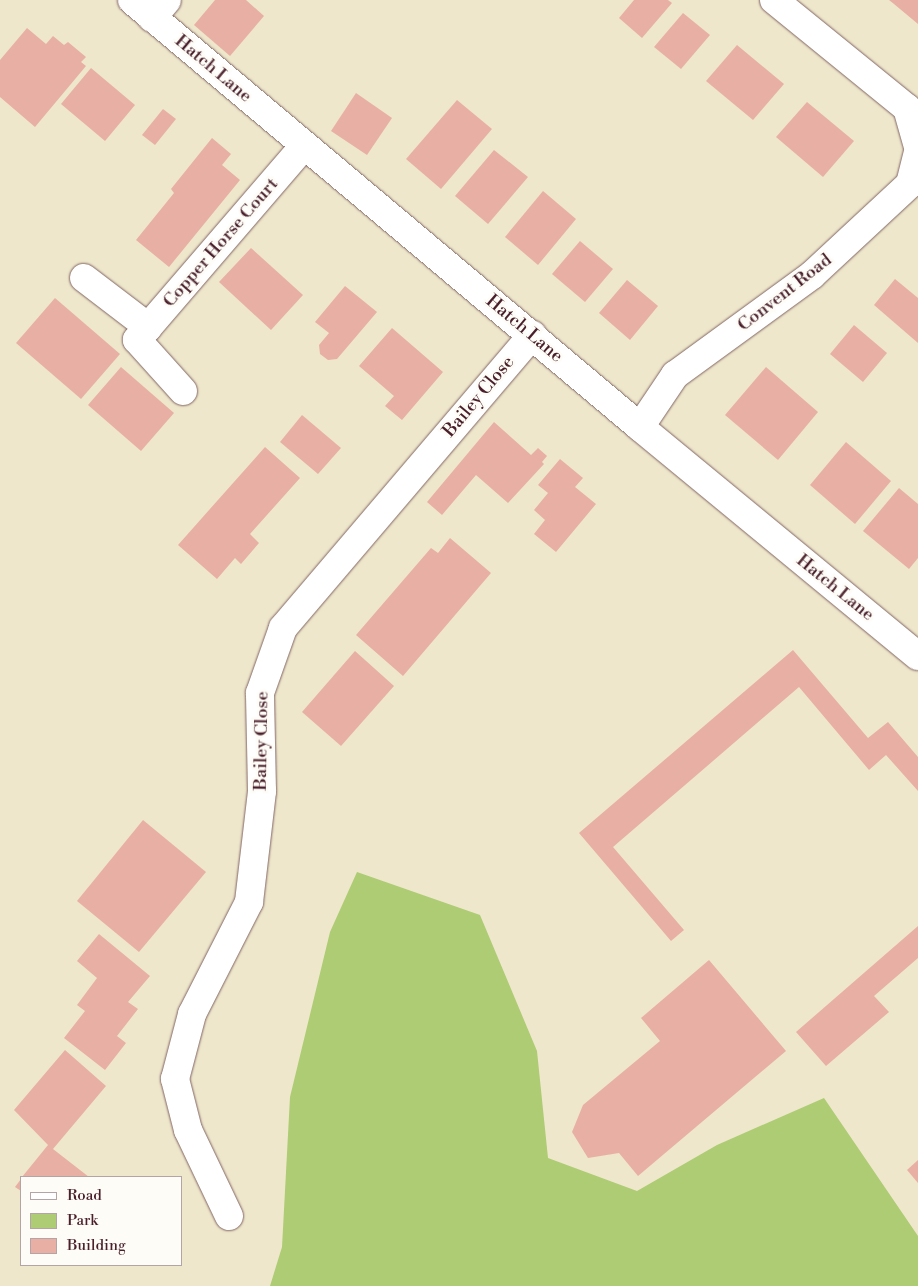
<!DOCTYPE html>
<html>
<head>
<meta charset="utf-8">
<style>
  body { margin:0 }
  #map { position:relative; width:918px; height:1286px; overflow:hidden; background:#eee7cc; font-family:"Libre Bodoni",serif }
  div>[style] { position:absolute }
  .green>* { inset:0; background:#aecc73 }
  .building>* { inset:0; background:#e8afa5 }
  .roads { filter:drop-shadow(0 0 1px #836563) drop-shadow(0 0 1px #836563) }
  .street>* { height:28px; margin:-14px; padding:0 14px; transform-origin:14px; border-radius:14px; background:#fff }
  .secondary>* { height:28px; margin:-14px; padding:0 14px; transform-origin:14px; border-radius:14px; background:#fff }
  span { translate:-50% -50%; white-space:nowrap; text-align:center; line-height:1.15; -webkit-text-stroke:5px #fdfcf7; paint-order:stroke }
  .street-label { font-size:18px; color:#4a1f2b }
  .legend { position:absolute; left:20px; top:1176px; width:162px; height:90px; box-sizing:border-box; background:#fdfcf7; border:1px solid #b5a4a5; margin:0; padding:6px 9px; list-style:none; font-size:15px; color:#4a1f2b }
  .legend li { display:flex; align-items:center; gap:10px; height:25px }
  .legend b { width:25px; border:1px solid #b5a4a5 }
</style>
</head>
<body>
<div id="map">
  <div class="green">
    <i style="clip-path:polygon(357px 872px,480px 915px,537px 1051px,548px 1158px,637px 1191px,717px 1145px,824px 1098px,918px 1236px,918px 1286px,270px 1286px,282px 1247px,290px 1097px,330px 932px)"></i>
  </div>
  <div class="building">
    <i style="clip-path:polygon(215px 0,246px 0,264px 16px,230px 56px,194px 25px)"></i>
    <i style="clip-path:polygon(634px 0,668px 0,672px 3px,642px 38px,619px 18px)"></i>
    <i style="clip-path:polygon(889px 0,918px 0,918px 24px,894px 4px)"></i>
    <i style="clip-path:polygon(683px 13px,710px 35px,681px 69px,654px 47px)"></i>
    <i style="clip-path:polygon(27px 28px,46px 44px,53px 36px,64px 45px,68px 42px,86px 57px,81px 62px,86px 66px,35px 127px,0 97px,0 60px)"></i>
    <i style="clip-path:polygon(737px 45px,784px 84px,753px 120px,706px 81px)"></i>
    <i style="clip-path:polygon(91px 68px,135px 105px,105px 141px,61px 104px)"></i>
    <i style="clip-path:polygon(356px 93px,392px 118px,367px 155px,331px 131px)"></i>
    <i style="clip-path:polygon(457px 100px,492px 129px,441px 189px,406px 159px)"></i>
    <i style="clip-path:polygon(807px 102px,854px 141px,823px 177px,776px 137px)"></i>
    <i style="clip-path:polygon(163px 109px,176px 119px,155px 145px,142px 135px)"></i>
    <i style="clip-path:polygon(212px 138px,231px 154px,222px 165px,240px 180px,169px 267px,136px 240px,174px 193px,171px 189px)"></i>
    <i style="clip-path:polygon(494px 150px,528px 177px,488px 224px,455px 196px)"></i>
    <i style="clip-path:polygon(543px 191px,576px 219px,538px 265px,505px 237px)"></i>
    <i style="clip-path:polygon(580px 241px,613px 269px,585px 302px,552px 274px)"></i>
    <i style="clip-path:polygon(251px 248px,303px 295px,271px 330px,219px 282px)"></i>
    <i style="clip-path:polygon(895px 279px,918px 298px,918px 343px,874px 305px)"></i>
    <i style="clip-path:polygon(627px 280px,658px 306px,630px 340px,599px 313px)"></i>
    <i style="clip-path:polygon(345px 286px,377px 312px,337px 359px,328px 360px,320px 354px,319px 345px,329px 333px,315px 322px)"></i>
    <i style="clip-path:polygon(55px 298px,120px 354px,81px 399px,16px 343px)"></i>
    <i style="clip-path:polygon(854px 325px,887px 353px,863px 382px,830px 354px)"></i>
    <i style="clip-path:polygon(392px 328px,443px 372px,402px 420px,385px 406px,394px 396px,359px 366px)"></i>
    <i style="clip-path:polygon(121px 367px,174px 413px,141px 451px,88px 405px)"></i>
    <i style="clip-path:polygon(766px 367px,818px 412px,778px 460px,725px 415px)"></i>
    <i style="clip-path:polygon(302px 415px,341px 448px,318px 474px,280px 442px)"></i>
    <i style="clip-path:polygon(494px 422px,531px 455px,538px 448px,547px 456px,542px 462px,544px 464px,508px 503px,476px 475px,442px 515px,427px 502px)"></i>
    <i style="clip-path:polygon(846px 442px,891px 481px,855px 524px,810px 485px)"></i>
    <i style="clip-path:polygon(265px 447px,300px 478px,250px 534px,259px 543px,241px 564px,235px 558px,217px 579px,178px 545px)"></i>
    <i style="clip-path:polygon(560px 459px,583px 478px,575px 487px,596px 504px,556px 552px,534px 534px,545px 520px,534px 510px,548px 493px,538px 485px)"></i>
    <i style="clip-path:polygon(899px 488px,918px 504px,918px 558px,909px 569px,863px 531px)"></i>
    <i style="clip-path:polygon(450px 538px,491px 573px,403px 676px,356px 635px,431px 548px,438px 553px)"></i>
    <i style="clip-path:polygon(793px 650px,868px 738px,888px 722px,918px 757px,918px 791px,886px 755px,869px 770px,799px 687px,613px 847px,684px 930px,671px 941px,579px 833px)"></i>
    <i style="clip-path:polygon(355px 651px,394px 686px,341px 746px,302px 712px)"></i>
    <i style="clip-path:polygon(143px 820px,206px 872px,139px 952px,77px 901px)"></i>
    <i style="clip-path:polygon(918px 926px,918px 958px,874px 996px,889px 1012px,826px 1066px,796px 1032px)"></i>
    <i style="clip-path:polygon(99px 934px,150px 976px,128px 1002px,138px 1009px,117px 1036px,126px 1043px,105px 1070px,64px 1038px,85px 1011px,77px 1005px,97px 978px,77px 961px)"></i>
    <i style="clip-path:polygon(709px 960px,786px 1051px,638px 1176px,619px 1153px,588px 1158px,572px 1132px,583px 1105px,660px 1041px,641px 1018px)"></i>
    <i style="clip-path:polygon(65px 1050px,106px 1086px,53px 1149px,89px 1177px,22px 1177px,48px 1145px,14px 1110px)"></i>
    <i style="clip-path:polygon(918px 1160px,918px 1183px,907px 1170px)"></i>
    <i style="clip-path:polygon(21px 1179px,21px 1191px,15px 1187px)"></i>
  </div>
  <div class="roads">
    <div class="street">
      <i style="left:774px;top:0;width:171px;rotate:39.1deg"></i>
      <i style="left:907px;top:108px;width:41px;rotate:74.2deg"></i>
      <i style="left:152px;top:18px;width:23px;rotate:-50deg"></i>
      <i style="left:84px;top:278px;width:81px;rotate:37.4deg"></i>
      <i style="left:183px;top:391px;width:69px;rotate:-132deg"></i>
      <i style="left:137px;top:340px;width:256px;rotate:-49.3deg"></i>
      <i style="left:640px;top:427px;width:63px;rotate:-56.1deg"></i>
      <i style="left:675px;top:375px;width:170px;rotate:-36.1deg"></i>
      <i style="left:812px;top:275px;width:134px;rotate:-42.9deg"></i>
      <i style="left:910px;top:184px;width:34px;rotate:-76deg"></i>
      <i style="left:229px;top:1216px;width:95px;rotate:-115.5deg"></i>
      <i style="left:188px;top:1130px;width:53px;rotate:-104.3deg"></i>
      <i style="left:175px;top:1079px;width:67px;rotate:-75.3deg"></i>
      <i style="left:192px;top:1014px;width:126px;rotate:-63deg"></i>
      <i style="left:249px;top:902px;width:112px;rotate:-83.3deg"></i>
      <i style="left:262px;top:791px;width:98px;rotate:-91.2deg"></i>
      <i style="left:260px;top:693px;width:69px;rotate:-70.5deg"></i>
      <i style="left:283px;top:628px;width:385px;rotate:-49.6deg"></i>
    </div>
    <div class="secondary">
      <i style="left:132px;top:0;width:664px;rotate:40.05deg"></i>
      <i style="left:640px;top:427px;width:360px;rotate:39.5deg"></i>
    </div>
  </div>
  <div class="street-label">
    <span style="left:213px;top:69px;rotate:40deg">Hatch Lane</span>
    <span style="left:221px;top:243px;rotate:-49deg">Copper Horse Court</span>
    <span style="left:785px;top:293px;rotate:-38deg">Convent Road</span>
    <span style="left:524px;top:329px;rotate:40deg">Hatch Lane</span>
    <span style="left:479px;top:397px;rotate:-50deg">Bailey Close</span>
    <span style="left:835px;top:588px;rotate:39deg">Hatch Lane</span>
    <span style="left:262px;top:741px;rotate:-89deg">Bailey Close</span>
  </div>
  <ul class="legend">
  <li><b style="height:6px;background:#fff"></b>Road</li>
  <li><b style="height:14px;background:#aecc73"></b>Park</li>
  <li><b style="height:14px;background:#e8afa5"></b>Building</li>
  </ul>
</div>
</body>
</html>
